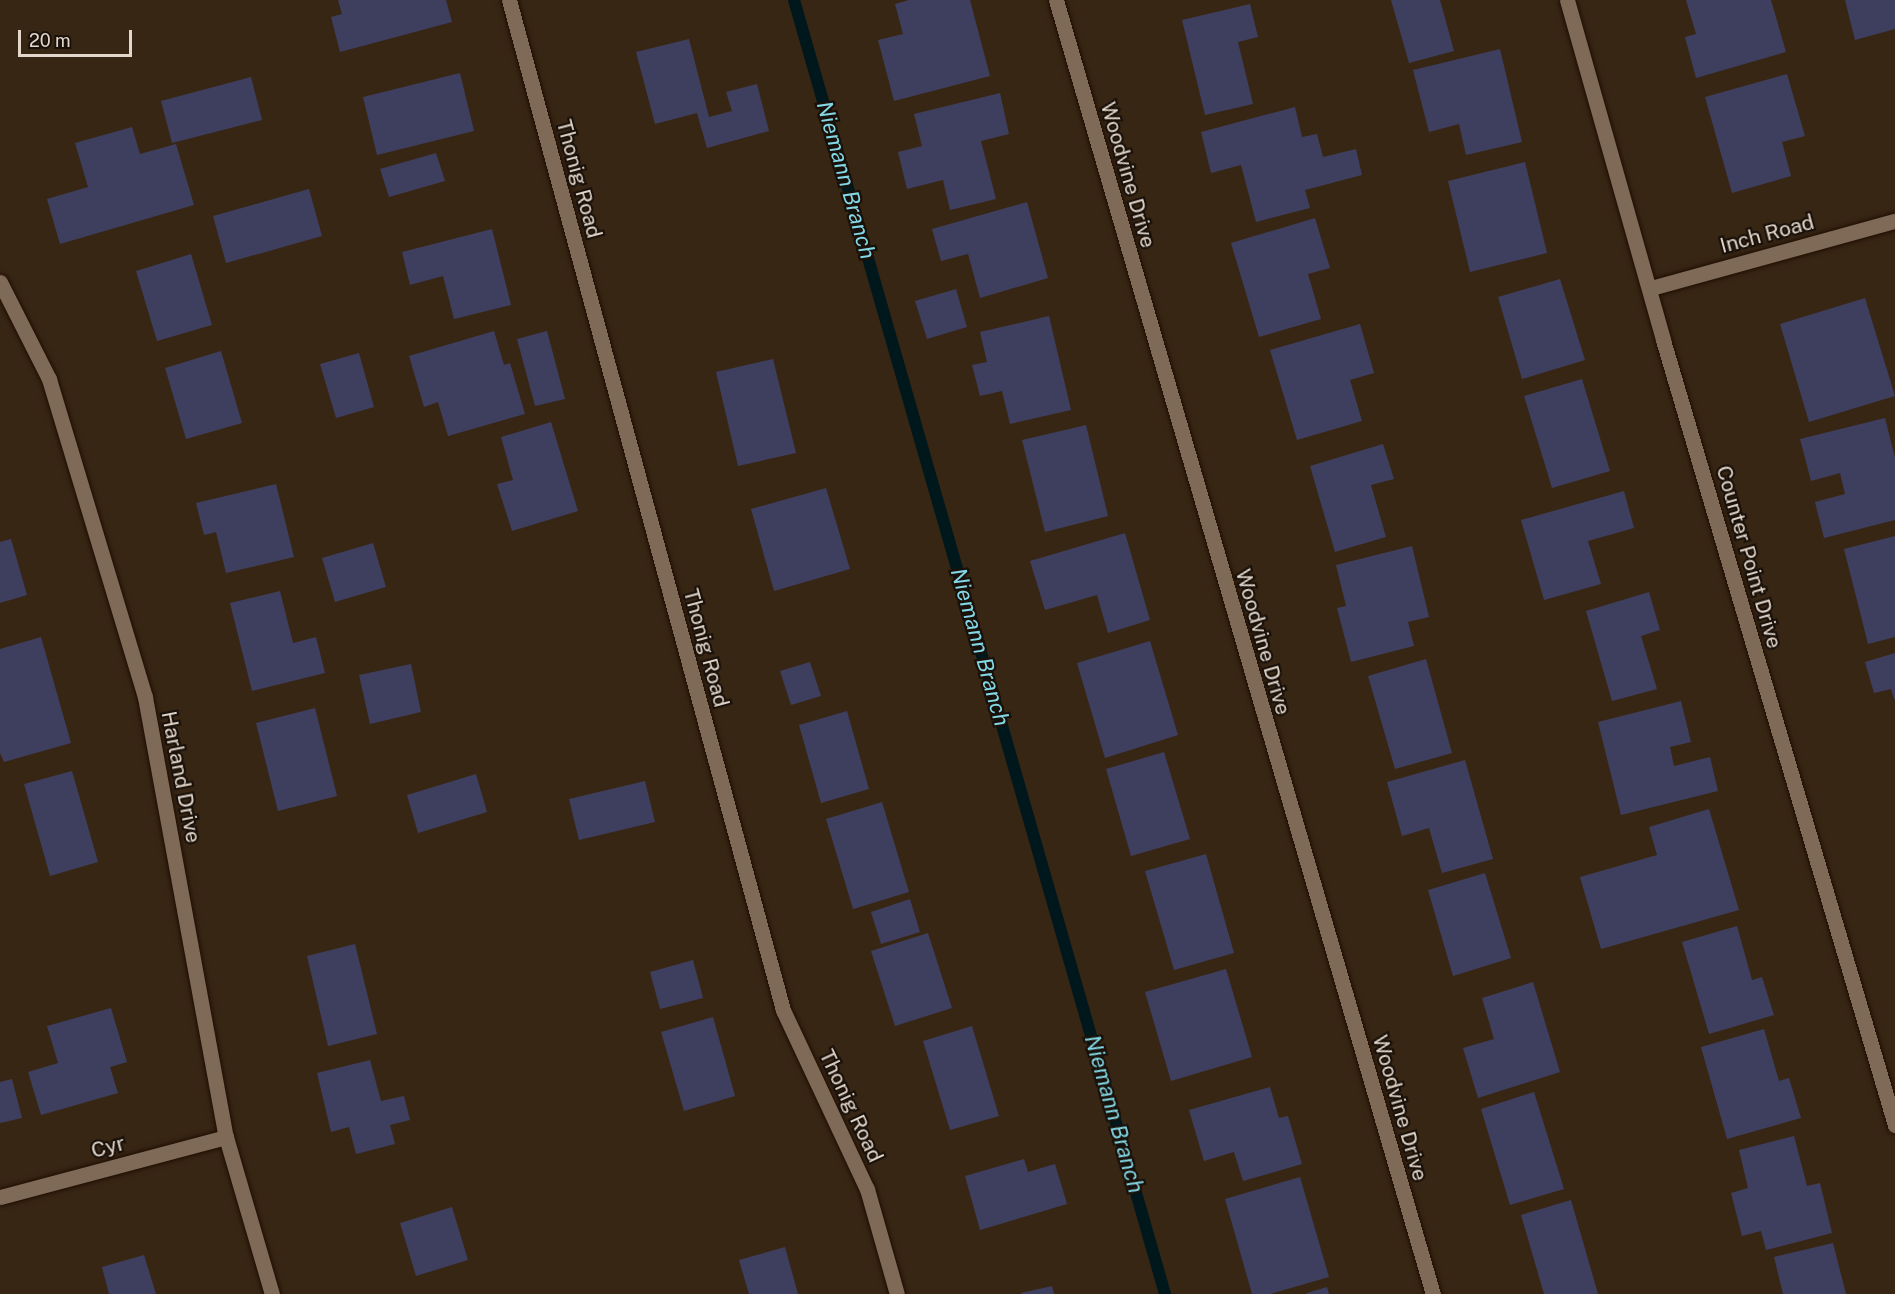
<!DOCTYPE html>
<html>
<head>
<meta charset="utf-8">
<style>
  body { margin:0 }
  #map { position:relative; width:1895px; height:1294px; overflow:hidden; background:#382615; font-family:"Public Sans",sans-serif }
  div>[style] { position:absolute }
  .stream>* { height:12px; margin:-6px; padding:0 6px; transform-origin:6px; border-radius:6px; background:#00171c }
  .building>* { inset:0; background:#3e3f5f }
  .roads { filter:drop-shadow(0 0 2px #1f0e01) drop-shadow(0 0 2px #1f0e01) }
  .minor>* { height:15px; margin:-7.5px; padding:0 7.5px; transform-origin:7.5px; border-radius:7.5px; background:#7f6a57 }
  span { translate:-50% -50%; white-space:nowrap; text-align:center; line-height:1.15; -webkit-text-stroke:4.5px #191109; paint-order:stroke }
  .street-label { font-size:21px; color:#e3d7cc }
  .water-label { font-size:22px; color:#83d7e6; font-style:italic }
  .scale { position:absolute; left:18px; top:30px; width:114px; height:27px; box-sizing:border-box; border:3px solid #e3d7cc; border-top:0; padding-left:8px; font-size:18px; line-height:21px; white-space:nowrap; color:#e3d7cc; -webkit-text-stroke:4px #191109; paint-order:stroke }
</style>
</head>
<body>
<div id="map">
  <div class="stream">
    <i style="left:794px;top:0;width:1346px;rotate:74deg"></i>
  </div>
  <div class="building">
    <i style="clip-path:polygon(338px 0,446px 0,452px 22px,340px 52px,331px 17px,342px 14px)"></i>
    <i style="clip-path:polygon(909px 0,970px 0,990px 76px,894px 101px,878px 40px,903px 34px,895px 4px)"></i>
    <i style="clip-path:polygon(1391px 0,1440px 0,1454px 51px,1409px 63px)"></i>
    <i style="clip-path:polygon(1686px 0,1771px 0,1786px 52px,1696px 78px,1685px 37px,1696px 34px)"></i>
    <i style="clip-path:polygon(1845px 0,1895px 0,1895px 29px,1855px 40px)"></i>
    <i style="clip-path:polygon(1250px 4px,1258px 37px,1238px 42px,1253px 104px,1205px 115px,1182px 20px)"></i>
    <i style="clip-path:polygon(689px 39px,709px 117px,732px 111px,726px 92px,757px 84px,769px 131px,707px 148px,697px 113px,655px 124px,636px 52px)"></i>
    <i style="clip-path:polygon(1500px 49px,1522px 142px,1466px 155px,1459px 124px,1429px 132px,1413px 70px)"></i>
    <i style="clip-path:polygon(460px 73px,474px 131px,377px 155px,363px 97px)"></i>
    <i style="clip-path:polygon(1787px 74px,1805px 136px,1782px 142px,1791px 176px,1732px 193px,1705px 97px)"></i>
    <i style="clip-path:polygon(251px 77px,262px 120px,172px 143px,161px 101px)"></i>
    <i style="clip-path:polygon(1000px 93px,1009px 134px,981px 141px,996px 199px,950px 210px,943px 180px,907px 189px,898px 152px,922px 146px,914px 114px)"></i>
    <i style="clip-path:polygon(1295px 107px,1302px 137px,1317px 134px,1323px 157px,1356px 149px,1362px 175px,1305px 190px,1310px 208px,1256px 222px,1241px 165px,1211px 173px,1201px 132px)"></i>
    <i style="clip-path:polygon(132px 127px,140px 154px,176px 144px,194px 205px,60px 244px,47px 199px,88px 187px,75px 143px)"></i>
    <i style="clip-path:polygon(436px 153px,445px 181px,389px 197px,380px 169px)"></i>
    <i style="clip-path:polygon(1525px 162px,1547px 253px,1470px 272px,1448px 181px)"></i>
    <i style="clip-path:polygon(309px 189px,322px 236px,226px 263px,213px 216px)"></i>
    <i style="clip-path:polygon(1027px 202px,1048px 278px,980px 298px,968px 254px,941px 261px,932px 229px)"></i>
    <i style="clip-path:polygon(1315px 218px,1330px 268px,1308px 274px,1321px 319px,1259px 337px,1231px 243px)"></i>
    <i style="clip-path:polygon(492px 229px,511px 305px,454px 319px,443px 276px,410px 285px,402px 252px)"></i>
    <i style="clip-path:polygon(191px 254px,212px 325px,157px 341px,136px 271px)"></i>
    <i style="clip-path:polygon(1560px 279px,1585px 360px,1522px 379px,1498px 297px)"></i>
    <i style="clip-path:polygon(956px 289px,967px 327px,927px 339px,915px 301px)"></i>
    <i style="clip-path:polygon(1865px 298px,1895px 396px,1809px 422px,1780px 324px)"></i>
    <i style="clip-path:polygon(1049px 316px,1071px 410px,1010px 424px,1002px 391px,980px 396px,972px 365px,987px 362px,980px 332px)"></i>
    <i style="clip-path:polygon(1360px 324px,1374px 373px,1350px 380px,1362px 421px,1297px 440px,1270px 350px)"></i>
    <i style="clip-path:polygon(494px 331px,504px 365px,510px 363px,525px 414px,448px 436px,438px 402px,424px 407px,409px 356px)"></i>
    <i style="clip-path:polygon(547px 331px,565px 399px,535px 406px,517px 339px)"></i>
    <i style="clip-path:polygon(221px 351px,242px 423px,186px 439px,165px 368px)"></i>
    <i style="clip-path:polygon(359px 353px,374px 407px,336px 418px,320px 364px)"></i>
    <i style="clip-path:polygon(773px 359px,796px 453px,738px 466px,716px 372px)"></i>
    <i style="clip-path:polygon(1582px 379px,1610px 471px,1552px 488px,1524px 396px)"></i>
    <i style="clip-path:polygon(1885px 418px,1895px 458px,1895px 520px,1824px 538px,1815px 502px,1845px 494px,1840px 473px,1811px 481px,1800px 439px)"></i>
    <i style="clip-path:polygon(551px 422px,578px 511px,512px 531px,497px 484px,513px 480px,501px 437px)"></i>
    <i style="clip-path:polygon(1086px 425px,1108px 516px,1045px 532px,1022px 440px)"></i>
    <i style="clip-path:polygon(1383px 444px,1394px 479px,1371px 485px,1386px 537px,1335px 552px,1310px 466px)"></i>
    <i style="clip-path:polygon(276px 484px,294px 557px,226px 573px,216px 532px,204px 535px,196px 503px)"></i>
    <i style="clip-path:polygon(826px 488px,850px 569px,774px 591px,751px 509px)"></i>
    <i style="clip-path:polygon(1624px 491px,1634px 528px,1588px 541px,1601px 584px,1544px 600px,1521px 520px)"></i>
    <i style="clip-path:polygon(1125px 533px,1150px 620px,1108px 633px,1097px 595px,1045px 610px,1030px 561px)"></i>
    <i style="clip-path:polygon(1895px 536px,1895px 637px,1868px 644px,1844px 549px)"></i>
    <i style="clip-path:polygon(11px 539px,27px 595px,0 603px,0 542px)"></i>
    <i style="clip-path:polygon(373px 543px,386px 587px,335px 602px,322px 558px)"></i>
    <i style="clip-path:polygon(1412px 546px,1429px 617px,1408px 622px,1414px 646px,1351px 662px,1337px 608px,1346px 606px,1336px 565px)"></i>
    <i style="clip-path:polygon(280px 591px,293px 643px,316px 637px,325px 673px,252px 691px,230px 603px)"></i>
    <i style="clip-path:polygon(1649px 592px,1660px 630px,1641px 636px,1657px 689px,1612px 701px,1586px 611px)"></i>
    <i style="clip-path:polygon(41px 637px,71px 743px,4px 762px,0 753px,0 649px)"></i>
    <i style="clip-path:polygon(1150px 641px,1178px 735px,1105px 758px,1077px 663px)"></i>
    <i style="clip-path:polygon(1895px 653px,1895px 699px,1894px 699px,1891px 689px,1874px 693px,1865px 662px)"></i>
    <i style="clip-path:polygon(1426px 659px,1452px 753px,1395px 769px,1368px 676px)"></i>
    <i style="clip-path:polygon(810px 662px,821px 696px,791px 705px,780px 671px)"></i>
    <i style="clip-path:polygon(411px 664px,421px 712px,370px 724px,359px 675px)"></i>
    <i style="clip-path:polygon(1681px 701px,1691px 742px,1670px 747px,1674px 766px,1710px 757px,1718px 791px,1621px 815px,1598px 722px)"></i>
    <i style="clip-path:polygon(315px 708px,337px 796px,278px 811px,256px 723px)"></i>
    <i style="clip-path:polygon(847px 711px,869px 789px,821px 803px,799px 725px)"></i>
    <i style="clip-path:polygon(1164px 752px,1190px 839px,1131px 856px,1106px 769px)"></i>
    <i style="clip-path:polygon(1465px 760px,1493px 859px,1442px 873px,1429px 828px,1402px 836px,1387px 782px)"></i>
    <i style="clip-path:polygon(72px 771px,98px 862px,50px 876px,24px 784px)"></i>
    <i style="clip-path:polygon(476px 774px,487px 812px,418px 833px,407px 795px)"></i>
    <i style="clip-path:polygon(645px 781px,655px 822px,579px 840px,569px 799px)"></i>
    <i style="clip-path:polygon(882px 802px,909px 892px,853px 909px,826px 819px)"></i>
    <i style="clip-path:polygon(1709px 809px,1739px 910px,1601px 949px,1580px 877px,1657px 855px,1649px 827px)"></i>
    <i style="clip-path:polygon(1206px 854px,1234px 953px,1174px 970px,1145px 871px)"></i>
    <i style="clip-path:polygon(1485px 873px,1511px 958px,1453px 976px,1428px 890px)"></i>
    <i style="clip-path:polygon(910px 899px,920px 932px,881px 944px,871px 912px)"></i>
    <i style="clip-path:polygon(1737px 926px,1752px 980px,1762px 977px,1774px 1015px,1709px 1034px,1682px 942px)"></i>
    <i style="clip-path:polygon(928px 933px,952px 1008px,895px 1026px,871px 951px)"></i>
    <i style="clip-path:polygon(355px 944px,377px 1034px,328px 1046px,307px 956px)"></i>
    <i style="clip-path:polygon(693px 960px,703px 998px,660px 1009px,650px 972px)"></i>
    <i style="clip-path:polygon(1226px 969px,1252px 1057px,1171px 1081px,1145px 992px)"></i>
    <i style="clip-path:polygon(1533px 982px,1560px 1072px,1478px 1098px,1463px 1048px,1494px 1039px,1482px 998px)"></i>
    <i style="clip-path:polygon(111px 1008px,127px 1062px,110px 1067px,118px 1093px,41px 1115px,28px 1072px,58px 1063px,47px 1026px)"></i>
    <i style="clip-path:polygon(713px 1017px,735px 1096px,684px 1111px,661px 1032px)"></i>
    <i style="clip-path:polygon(972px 1026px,999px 1116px,950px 1130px,923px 1041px)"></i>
    <i style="clip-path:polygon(1764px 1029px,1779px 1081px,1789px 1078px,1801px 1118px,1727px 1139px,1701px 1047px)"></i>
    <i style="clip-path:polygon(370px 1060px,381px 1101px,404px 1096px,410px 1120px,390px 1125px,395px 1144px,356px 1154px,349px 1127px,331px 1132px,317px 1073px)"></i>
    <i style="clip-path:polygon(12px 1079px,22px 1118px,0 1123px,0 1082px)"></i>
    <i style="clip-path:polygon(1270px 1087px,1279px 1118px,1288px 1116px,1302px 1164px,1243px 1181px,1234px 1152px,1204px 1161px,1189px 1110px)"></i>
    <i style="clip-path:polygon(1534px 1092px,1564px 1189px,1510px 1205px,1481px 1109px)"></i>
    <i style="clip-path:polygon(1794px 1136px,1807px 1186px,1820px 1183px,1832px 1233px,1766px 1250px,1761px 1231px,1742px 1236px,1731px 1193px,1748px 1188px,1739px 1150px)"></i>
    <i style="clip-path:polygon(1024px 1159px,1028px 1172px,1055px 1164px,1067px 1204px,980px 1230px,965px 1176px)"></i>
    <i style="clip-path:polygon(1300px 1177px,1329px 1277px,1270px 1294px,1252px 1294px,1225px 1199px)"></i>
    <i style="clip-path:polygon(1571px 1200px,1598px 1294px,1544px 1294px,1521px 1215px)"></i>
    <i style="clip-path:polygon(452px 1207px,468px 1260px,416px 1276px,400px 1223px)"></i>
    <i style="clip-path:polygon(1833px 1243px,1846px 1294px,1783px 1294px,1774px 1257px)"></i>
    <i style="clip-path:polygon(785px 1247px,798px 1294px,749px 1294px,739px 1260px)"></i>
    <i style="clip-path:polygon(144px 1255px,156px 1294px,109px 1294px,102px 1267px)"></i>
    <i style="clip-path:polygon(1052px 1286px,1054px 1294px,1021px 1294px,1021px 1293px)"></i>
    <i style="clip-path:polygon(1327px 1287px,1329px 1294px,1307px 1294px,1307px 1293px)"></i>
  </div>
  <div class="roads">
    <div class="minor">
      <i style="left:509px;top:0;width:1047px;rotate:74.82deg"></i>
      <i style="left:783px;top:1010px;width:198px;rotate:64.9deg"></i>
      <i style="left:867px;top:1189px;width:109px;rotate:74.1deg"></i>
      <i style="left:1056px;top:0;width:1348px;rotate:73.76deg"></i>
      <i style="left:1567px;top:0;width:353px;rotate:74.2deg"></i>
      <i style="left:1663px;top:340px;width:819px;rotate:73.54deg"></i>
      <i style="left:0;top:282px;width:109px;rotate:63.2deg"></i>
      <i style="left:49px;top:379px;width:332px;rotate:73.2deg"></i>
      <i style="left:145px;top:697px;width:447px;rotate:79.6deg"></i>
      <i style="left:226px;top:1137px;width:164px;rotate:73.7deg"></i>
      <i style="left:1651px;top:288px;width:253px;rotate:-15.4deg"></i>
      <i style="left:0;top:1197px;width:234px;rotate:-14.9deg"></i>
    </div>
  </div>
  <div class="street-label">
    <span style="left:1128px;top:175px;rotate:74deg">Woodvine Drive</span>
    <span style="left:579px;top:179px;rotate:75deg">Thonig Road</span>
    <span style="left:1767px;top:234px;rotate:-15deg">Inch Road</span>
    <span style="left:1749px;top:557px;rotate:74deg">Counter Point Drive</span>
    <span style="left:1263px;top:642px;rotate:74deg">Woodvine Drive</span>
    <span style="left:706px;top:648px;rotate:75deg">Thonig Road</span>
    <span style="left:181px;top:777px;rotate:79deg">Harland Drive</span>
    <span style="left:851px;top:1106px;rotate:65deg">Thonig Road</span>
    <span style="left:1400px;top:1108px;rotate:74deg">Woodvine Drive</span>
    <span style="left:108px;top:1147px;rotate:-15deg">Cyr</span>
  </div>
  <div class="water-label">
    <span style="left:846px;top:180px;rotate:74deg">Niemann Branch</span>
    <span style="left:980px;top:647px;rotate:74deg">Niemann Branch</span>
    <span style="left:1114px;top:1114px;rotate:74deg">Niemann Branch</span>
  </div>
  <div class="scale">20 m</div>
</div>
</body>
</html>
